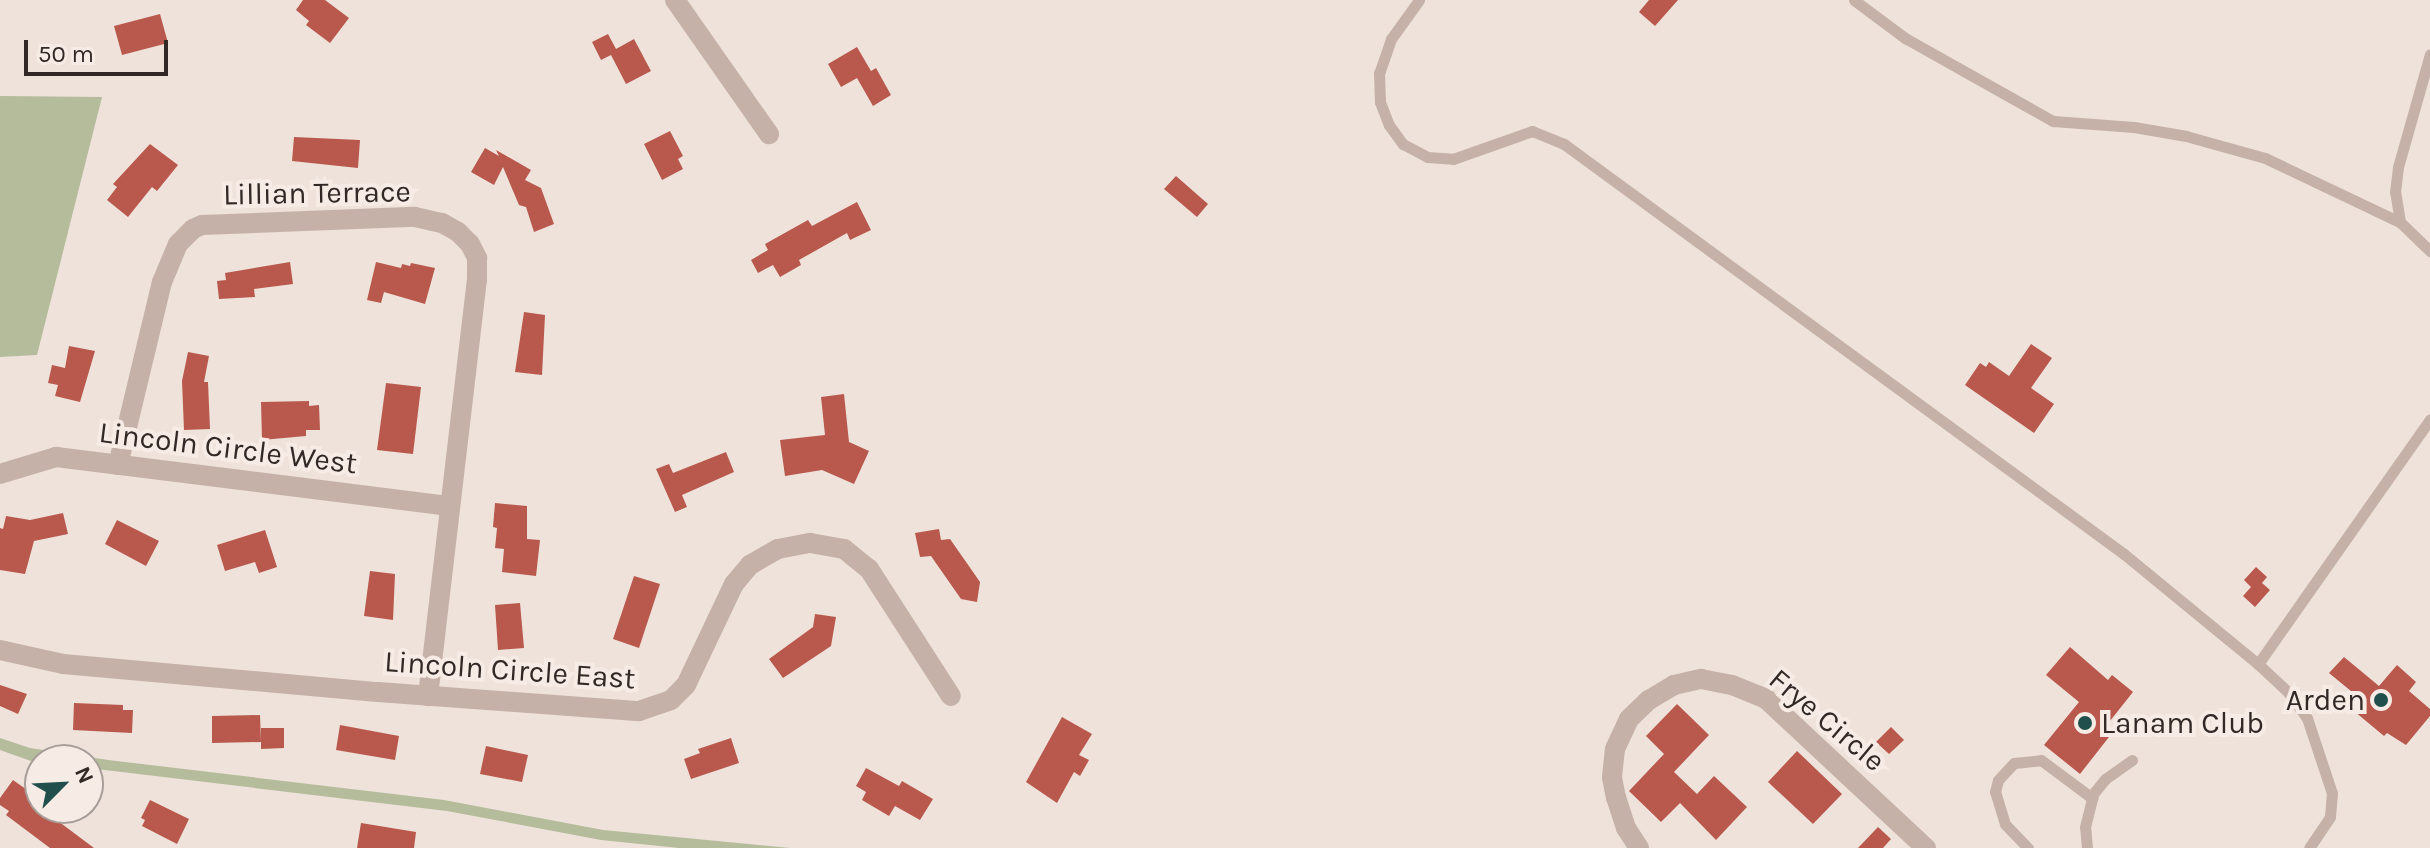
<!DOCTYPE html>
<html>
<head>
<meta charset="utf-8">
<style>
  body { margin:0 }
  #map { position:relative; width:2430px; height:848px; overflow:hidden; background:#eee2da; font-family:Karla,sans-serif }
  div>[style] { position:absolute }
  .green>* { inset:0; background:#b5bc9b }
  .building>* { inset:0; background:#b9594d }
  .service>* { height:11px; margin:-5.5px; padding:0 5.5px; transform-origin:5.5px; border-radius:5.5px; background:#c5b1a7 }
  .minor>* { height:20px; margin:-10px; padding:0 10px; transform-origin:10px; border-radius:10px; background:#c5b1a7 }
  .dots>* { width:22px; height:22px; translate:-50% -50%; box-sizing:border-box; border:4px solid #f7ece5; border-radius:50% }
  span { translate:-50% -50%; white-space:nowrap; text-align:center; line-height:1.15; -webkit-text-stroke:8px #f7ece5; paint-order:stroke }
  .street-label { font-size:30px; color:#322927 }
  .poi-label { font-size:30px; color:#322927 }
  .right { translate:-100% -50%; text-align:right }
  .left { translate:0 -50%; text-align:left }
  .north { position:absolute; left:24px; top:744px; width:80px; height:80px; box-sizing:border-box; background:#f7ece5; border:2px solid #a89e99; border-radius:50%; rotate:66deg; font-size:22px; font-weight:700; line-height:32px; text-align:center; color:#322927 }
  .north::after { content:''; display:block; margin:auto; width:28px; height:36px; background:#214f4c; clip-path:polygon(50% 0,100% 100%,50% 72%,0 100%) }
  .scale { position:absolute; left:24px; top:40px; width:144px; height:36px; box-sizing:border-box; border:4px solid #322927; border-top:0; padding-left:10px; font-size:24px; line-height:28px; white-space:nowrap; color:#322927; -webkit-text-stroke:6px #f7ece5; paint-order:stroke }
</style>
</head>
<body>
<div id="map">
  <div class="green">
    <i style="clip-path:polygon(0 96px,102px 97px,37px 355px,0 357px)"></i>
    <i style="clip-path:polygon(0 738px,30px 748px,108px 760px,444px 800px,603px 830px,790px 848px,679px 848px,601px 840px,447px 811px,88px 768px,88px 760px,31px 761px,0 750px)"></i>
  </div>
  <div class="building">
    <i style="clip-path:polygon(303px 0,325px 0,349px 18px,330px 43px,306px 25px,309px 21px,296px 10px)"></i>
    <i style="clip-path:polygon(1649px 0,1678px 0,1655px 26px,1639px 12px)"></i>
    <i style="clip-path:polygon(160px 14px,168px 43px,122px 55px,114px 26px)"></i>
    <i style="clip-path:polygon(608px 34px,616px 49px,634px 39px,651px 71px,626px 84px,611px 55px,601px 60px,592px 42px)"></i>
    <i style="clip-path:polygon(857px 47px,871px 71px,876px 68px,891px 95px,873px 106px,857px 78px,841px 87px,828px 64px)"></i>
    <i style="clip-path:polygon(670px 131px,683px 156px,678px 159px,683px 169px,662px 180px,644px 144px)"></i>
    <i style="clip-path:polygon(294px 137px,360px 140px,358px 168px,292px 161px)"></i>
    <i style="clip-path:polygon(150px 144px,178px 165px,157px 191px,152px 187px,128px 217px,107px 200px,117px 187px,113px 184px)"></i>
    <i style="clip-path:polygon(485px 148px,499px 156px,496px 150px,531px 170px,525px 180px,541px 188px,554px 224px,534px 232px,526px 207px,519px 205px,503px 167px,494px 185px,471px 172px)"></i>
    <i style="clip-path:polygon(1176px 176px,1208px 204px,1197px 217px,1164px 189px)"></i>
    <i style="clip-path:polygon(857px 202px,871px 230px,850px 240px,847px 233px,799px 260px,801px 265px,780px 277px,773px 265px,758px 273px,751px 260px,768px 250px,765px 244px,808px 220px,812px 226px)"></i>
    <i style="clip-path:polygon(290px 262px,293px 284px,254px 289px,255px 297px,219px 299px,217px 281px,226px 280px,225px 273px)"></i>
    <i style="clip-path:polygon(376px 262px,401px 268px,402px 264px,410px 266px,411px 263px,435px 268px,425px 304px,384px 292px,381px 303px,367px 300px)"></i>
    <i style="clip-path:polygon(524px 312px,545px 315px,542px 375px,515px 372px)"></i>
    <i style="clip-path:polygon(2031px 344px,2052px 358px,2031px 388px,2054px 404px,2034px 433px,1965px 385px,1980px 363px,1986px 367px,1989px 362px,2009px 376px)"></i>
    <i style="clip-path:polygon(69px 346px,95px 351px,80px 402px,55px 396px,58px 385px,48px 383px,52px 365px,65px 368px)"></i>
    <i style="clip-path:polygon(188px 352px,209px 356px,204px 382px,208px 382px,210px 429px,184px 430px,182px 381px)"></i>
    <i style="clip-path:polygon(386px 383px,421px 387px,413px 454px,377px 450px)"></i>
    <i style="clip-path:polygon(844px 394px,849px 442px,869px 451px,854px 484px,822px 470px,785px 476px,780px 440px,825px 435px,821px 397px)"></i>
    <i style="clip-path:polygon(309px 401px,309px 406px,319px 405px,320px 430px,306px 430px,306px 436px,262px 440px,261px 402px)"></i>
    <i style="clip-path:polygon(726px 452px,734px 472px,682px 495px,687px 507px,675px 512px,656px 469px,669px 464px,673px 473px)"></i>
    <i style="clip-path:polygon(495px 503px,527px 506px,527px 539px,540px 540px,536px 576px,502px 572px,504px 549px,495px 548px,497px 528px,493px 527px)"></i>
    <i style="clip-path:polygon(63px 513px,68px 534px,34px 541px,25px 574px,0 570px,0 528px,3px 529px,6px 516px,30px 520px)"></i>
    <i style="clip-path:polygon(117px 520px,159px 541px,146px 566px,105px 544px)"></i>
    <i style="clip-path:polygon(939px 529px,941px 540px,950px 539px,980px 582px,977px 602px,961px 599px,931px 556px,920px 557px,915px 533px)"></i>
    <i style="clip-path:polygon(265px 530px,277px 567px,259px 573px,255px 562px,225px 571px,217px 545px)"></i>
    <i style="clip-path:polygon(2256px 567px,2267px 577px,2262px 583px,2270px 590px,2255px 607px,2243px 596px,2251px 587px,2244px 580px)"></i>
    <i style="clip-path:polygon(370px 571px,395px 574px,393px 620px,364px 616px)"></i>
    <i style="clip-path:polygon(634px 576px,660px 584px,639px 648px,613px 639px)"></i>
    <i style="clip-path:polygon(520px 603px,524px 648px,498px 650px,495px 605px)"></i>
    <i style="clip-path:polygon(815px 614px,836px 617px,831px 646px,783px 678px,769px 659px,813px 627px)"></i>
    <i style="clip-path:polygon(2070px 647px,2108px 680px,2112px 675px,2133px 692px,2102px 731px,2109px 737px,2080px 774px,2044px 745px,2079px 702px,2046px 675px)"></i>
    <i style="clip-path:polygon(2344px 657px,2379px 686px,2397px 665px,2416px 682px,2409px 691px,2430px 709px,2430px 716px,2406px 745px,2387px 733px,2384px 736px,2348px 706px,2357px 696px,2329px 673px)"></i>
    <i style="clip-path:polygon(0 685px,27px 694px,18px 714px,0 706px)"></i>
    <i style="clip-path:polygon(74px 703px,123px 705px,123px 710px,133px 710px,132px 733px,73px 730px)"></i>
    <i style="clip-path:polygon(1677px 704px,1709px 735px,1674px 772px,1697px 794px,1714px 776px,1747px 807px,1716px 840px,1680px 803px,1661px 822px,1629px 791px,1664px 754px,1646px 736px)"></i>
    <i style="clip-path:polygon(260px 715px,261px 742px,212px 743px,212px 716px)"></i>
    <i style="clip-path:polygon(1062px 717px,1092px 734px,1079px 755px,1089px 760px,1080px 776px,1074px 772px,1057px 803px,1026px 782px)"></i>
    <i style="clip-path:polygon(340px 725px,399px 736px,395px 760px,336px 750px)"></i>
    <i style="clip-path:polygon(1891px 727px,1904px 740px,1889px 754px,1876px 742px)"></i>
    <i style="clip-path:polygon(261px 728px,284px 728px,284px 748px,261px 749px)"></i>
    <i style="clip-path:polygon(731px 738px,739px 763px,691px 779px,684px 759px,700px 753px,698px 749px)"></i>
    <i style="clip-path:polygon(486px 746px,528px 755px,522px 782px,480px 774px)"></i>
    <i style="clip-path:polygon(1797px 751px,1842px 794px,1813px 824px,1768px 782px)"></i>
    <i style="clip-path:polygon(866px 768px,899px 786px,902px 781px,933px 799px,920px 820px,895px 806px,889px 816px,862px 800px,866px 792px,856px 786px)"></i>
    <i style="clip-path:polygon(13px 780px,40px 799px,40px 808px,52px 808px,62px 815px,58px 821px,94px 848px,50px 848px,6px 815px,9px 811px,0 805px,0 798px)"></i>
    <i style="clip-path:polygon(150px 800px,189px 819px,177px 844px,142px 826px,145px 820px,141px 818px)"></i>
    <i style="clip-path:polygon(361px 823px,416px 832px,414px 848px,357px 848px)"></i>
    <i style="clip-path:polygon(1878px 827px,1891px 839px,1883px 848px,1858px 848px)"></i>
  </div>
  <div class="service">
    <i style="left:1419px;top:0;width:48px;rotate:125.7deg"></i>
    <i style="left:1391px;top:39px;width:36px;rotate:109deg"></i>
    <i style="left:1379px;top:73px;width:29px;rotate:88deg"></i>
    <i style="left:1380px;top:102px;width:25px;rotate:69deg"></i>
    <i style="left:1389px;top:125px;width:24px;rotate:54deg"></i>
    <i style="left:1403px;top:144px;width:27px;rotate:28deg"></i>
    <i style="left:1427px;top:157px;width:26px;rotate:4deg"></i>
    <i style="left:1453px;top:159px;width:84px;rotate:-19.5deg"></i>
    <i style="left:1532px;top:131px;width:35px;rotate:22deg"></i>
    <i style="left:1564px;top:144px;width:694px;rotate:36.21deg"></i>
    <i style="left:2124px;top:554px;width:173px;rotate:39.4deg"></i>
    <i style="left:2258px;top:664px;width:299px;rotate:-54.9deg"></i>
    <i style="left:1854px;top:0;width:64px;rotate:36.7deg"></i>
    <i style="left:1905px;top:38px;width:170px;rotate:29.3deg"></i>
    <i style="left:2053px;top:121px;width:81px;rotate:4.2deg"></i>
    <i style="left:2134px;top:127px;width:53px;rotate:9.8deg"></i>
    <i style="left:2186px;top:136px;width:82px;rotate:15.6deg"></i>
    <i style="left:2265px;top:158px;width:149px;rotate:25.4deg"></i>
    <i style="left:2400px;top:222px;width:42px;rotate:44deg"></i>
    <i style="left:2400px;top:222px;width:30px;rotate:-99deg"></i>
    <i style="left:2395px;top:192px;width:25px;rotate:-83deg"></i>
    <i style="left:2398px;top:167px;width:117px;rotate:-74.2deg"></i>
    <i style="left:2258px;top:664px;width:41px;rotate:43deg"></i>
    <i style="left:2288px;top:692px;width:32px;rotate:54deg"></i>
    <i style="left:2307px;top:718px;width:79px;rotate:71.6deg"></i>
    <i style="left:2332px;top:793px;width:24px;rotate:95deg"></i>
    <i style="left:2330px;top:817px;width:37px;rotate:124deg"></i>
    <i style="left:2028px;top:848px;width:33px;rotate:-134deg"></i>
    <i style="left:2005px;top:824px;width:34px;rotate:-107deg"></i>
    <i style="left:1995px;top:792px;width:12px;rotate:-76deg"></i>
    <i style="left:1998px;top:780px;width:23px;rotate:-47deg"></i>
    <i style="left:2014px;top:763px;width:27px;rotate:-6deg"></i>
    <i style="left:2041px;top:760px;width:64px;rotate:36.7deg"></i>
    <i style="left:2087px;top:848px;width:21px;rotate:-95deg"></i>
    <i style="left:2085px;top:827px;width:34px;rotate:-76deg"></i>
    <i style="left:2093px;top:794px;width:19px;rotate:-51deg"></i>
    <i style="left:2105px;top:779px;width:33px;rotate:-35deg"></i>
  </div>
  <div class="minor">
    <i style="left:675px;top:0;width:164px;rotate:55deg"></i>
    <i style="left:118px;top:465px;width:188px;rotate:-76.5deg"></i>
    <i style="left:162px;top:282px;width:41px;rotate:-67.2deg"></i>
    <i style="left:178px;top:244px;width:21px;rotate:-45deg"></i>
    <i style="left:193px;top:229px;width:10px;rotate:-24deg"></i>
    <i style="left:202px;top:225px;width:213px;rotate:-2.2deg"></i>
    <i style="left:415px;top:217px;width:28px;rotate:13deg"></i>
    <i style="left:442px;top:223px;width:18px;rotate:29deg"></i>
    <i style="left:458px;top:232px;width:17px;rotate:45deg"></i>
    <i style="left:470px;top:244px;width:16px;rotate:63deg"></i>
    <i style="left:477px;top:258px;width:21px;rotate:90deg"></i>
    <i style="left:477px;top:279px;width:420px;rotate:96.7deg"></i>
    <i style="left:0;top:474px;width:59px;rotate:-16.9deg"></i>
    <i style="left:56px;top:457px;width:397px;rotate:7.1deg"></i>
    <i style="left:0;top:650px;width:65px;rotate:12.5deg"></i>
    <i style="left:63px;top:664px;width:316px;rotate:5.1deg"></i>
    <i style="left:378px;top:692px;width:262px;rotate:4.2deg"></i>
    <i style="left:639px;top:711px;width:34px;rotate:-19deg"></i>
    <i style="left:671px;top:700px;width:21px;rotate:-45deg"></i>
    <i style="left:686px;top:685px;width:112px;rotate:-64.6deg"></i>
    <i style="left:734px;top:584px;width:25px;rotate:-50deg"></i>
    <i style="left:750px;top:565px;width:32px;rotate:-30deg"></i>
    <i style="left:778px;top:549px;width:33px;rotate:-11deg"></i>
    <i style="left:810px;top:543px;width:35px;rotate:10deg"></i>
    <i style="left:844px;top:549px;width:32px;rotate:39deg"></i>
    <i style="left:869px;top:569px;width:151px;rotate:57.2deg"></i>
    <i style="left:1639px;top:848px;width:24px;rotate:-123deg"></i>
    <i style="left:1626px;top:828px;width:32px;rotate:-108deg"></i>
    <i style="left:1616px;top:798px;width:21px;rotate:-101deg"></i>
    <i style="left:1612px;top:777px;width:28px;rotate:-84deg"></i>
    <i style="left:1615px;top:749px;width:33px;rotate:-65deg"></i>
    <i style="left:1629px;top:719px;width:28px;rotate:-44deg"></i>
    <i style="left:1649px;top:700px;width:29px;rotate:-31deg"></i>
    <i style="left:1674px;top:685px;width:28px;rotate:-13deg"></i>
    <i style="left:1701px;top:679px;width:32px;rotate:11deg"></i>
    <i style="left:1732px;top:685px;width:37px;rotate:22deg"></i>
    <i style="left:1766px;top:699px;width:219px;rotate:43deg"></i>
  </div>
  <div class="dots">
    <i style="left:2381px;top:700px;background:#214f4c"></i>
    <i style="left:2085px;top:723px;background:#214f4c"></i>
  </div>
  <div class="street-label">
    <span style="left:317px;top:193px;rotate:-1deg">Lillian Terrace</span>
    <span style="left:228px;top:448px;rotate:7deg">Lincoln Circle West</span>
    <span style="left:510px;top:670px;rotate:4deg">Lincoln Circle East</span>
    <span style="left:1827px;top:720px;rotate:40deg">Frye Circle</span>
  </div>
  <div class="poi-label">
    <span class="right" style="left:2365px;top:700px">Arden</span>
    <span class="left" style="left:2101px;top:723px">Lanam Club</span>
  </div>
  <div class="north">N</div>
  <div class="scale">50 m</div>
</div>
</body>
</html>
